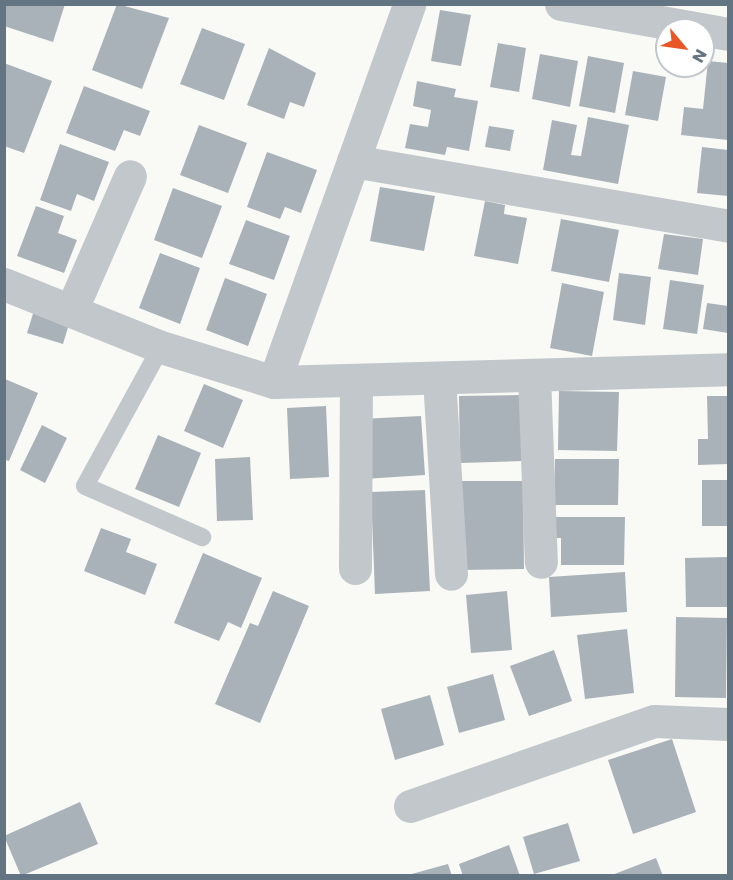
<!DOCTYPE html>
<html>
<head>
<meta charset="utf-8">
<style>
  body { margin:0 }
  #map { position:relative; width:733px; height:880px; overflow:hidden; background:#f9f9f6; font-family:Poppins,sans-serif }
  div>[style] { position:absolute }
  .building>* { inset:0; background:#a9b2b9 }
  .service>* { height:18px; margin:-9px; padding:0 9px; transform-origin:9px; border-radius:9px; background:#c2c7cb }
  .minor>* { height:33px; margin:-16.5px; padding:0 16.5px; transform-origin:16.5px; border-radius:16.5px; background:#c2c7cb }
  span { translate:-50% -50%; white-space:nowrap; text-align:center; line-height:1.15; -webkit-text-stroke:6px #fff; paint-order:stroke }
  .frame { position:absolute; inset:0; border:6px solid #637483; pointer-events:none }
  .north { position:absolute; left:655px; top:18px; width:60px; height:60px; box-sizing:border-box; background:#fff; border:2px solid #c1c7cd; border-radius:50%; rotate:119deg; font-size:16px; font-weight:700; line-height:24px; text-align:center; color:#637483 }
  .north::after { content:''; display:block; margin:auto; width:21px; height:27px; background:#ea5726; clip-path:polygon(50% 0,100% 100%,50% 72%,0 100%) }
</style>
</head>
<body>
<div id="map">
  <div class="building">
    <i style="clip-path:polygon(4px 4px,65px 4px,53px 42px,4px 26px)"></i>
    <i style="clip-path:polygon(117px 4px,169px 18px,142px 89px,92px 70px)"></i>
    <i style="clip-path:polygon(440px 10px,471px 15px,461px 66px,431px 61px)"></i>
    <i style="clip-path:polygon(202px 28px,245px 44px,224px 100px,180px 84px)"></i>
    <i style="clip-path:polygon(498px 43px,526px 48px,519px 92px,490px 87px)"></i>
    <i style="clip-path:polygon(269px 48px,316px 73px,304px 107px,290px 102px,284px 119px,247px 105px)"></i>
    <i style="clip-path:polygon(540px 54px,578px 61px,570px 107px,532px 99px)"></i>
    <i style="clip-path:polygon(588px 56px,624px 63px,615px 113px,579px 106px)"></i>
    <i style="clip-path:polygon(708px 61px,728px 63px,728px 140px,681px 135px,684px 107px,703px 109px)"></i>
    <i style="clip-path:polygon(4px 63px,52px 81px,24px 153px,4px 146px)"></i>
    <i style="clip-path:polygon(633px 71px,666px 77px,658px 121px,625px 115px)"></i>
    <i style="clip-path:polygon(417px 81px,456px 89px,454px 97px,478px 101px,469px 151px,447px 147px,445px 155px,405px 148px,410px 124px,428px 127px,431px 110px,413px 106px)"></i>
    <i style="clip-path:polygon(84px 86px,150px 111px,140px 136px,124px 130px,115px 151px,66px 133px)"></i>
    <i style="clip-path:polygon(588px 117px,629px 125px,618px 184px,543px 170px,552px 120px,577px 125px,571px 155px,581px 156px)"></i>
    <i style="clip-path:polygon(199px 125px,247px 143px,228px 193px,180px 175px)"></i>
    <i style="clip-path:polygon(489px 126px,514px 130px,510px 151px,485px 147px)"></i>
    <i style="clip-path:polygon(60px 144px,109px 162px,94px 201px,77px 194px,71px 211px,40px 200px)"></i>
    <i style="clip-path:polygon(702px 147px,728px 150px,728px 196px,697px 193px)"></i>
    <i style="clip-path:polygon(267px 152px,317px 170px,301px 213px,285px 207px,280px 219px,247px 207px)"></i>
    <i style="clip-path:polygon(380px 187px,435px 196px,424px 251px,370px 241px)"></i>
    <i style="clip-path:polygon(173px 188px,222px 206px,202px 258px,154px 240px)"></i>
    <i style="clip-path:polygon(485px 201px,505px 205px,504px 214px,527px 218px,518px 264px,474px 256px)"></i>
    <i style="clip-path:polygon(36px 206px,64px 216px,58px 233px,77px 240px,64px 273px,17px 256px)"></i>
    <i style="clip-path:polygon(561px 219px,619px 230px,609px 282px,551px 271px)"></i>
    <i style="clip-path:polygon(246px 220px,290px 236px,274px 280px,229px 264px)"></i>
    <i style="clip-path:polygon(664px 234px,703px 239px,698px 275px,658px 269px)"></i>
    <i style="clip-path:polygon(160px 253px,200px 268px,180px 324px,139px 308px)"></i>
    <i style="clip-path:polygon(619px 273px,651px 277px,645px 325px,613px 320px)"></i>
    <i style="clip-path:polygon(225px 278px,267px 294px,248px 346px,206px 330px)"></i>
    <i style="clip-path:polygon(670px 280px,704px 285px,697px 334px,663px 329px)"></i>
    <i style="clip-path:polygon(562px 283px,604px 292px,592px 356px,550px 348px)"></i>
    <i style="clip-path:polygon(707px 303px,728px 306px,728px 333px,703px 329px)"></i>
    <i style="clip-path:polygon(36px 304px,72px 314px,63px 344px,27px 333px)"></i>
    <i style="clip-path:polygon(5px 379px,38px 393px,9px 461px,5px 460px)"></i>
    <i style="clip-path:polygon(204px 384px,243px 400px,223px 448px,184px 431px)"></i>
    <i style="clip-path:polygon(559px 391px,619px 392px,617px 451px,558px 450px)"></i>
    <i style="clip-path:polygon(521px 395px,522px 461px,460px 463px,459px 396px)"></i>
    <i style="clip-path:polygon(707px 396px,728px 396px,728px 464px,698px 465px,698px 439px,708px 439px)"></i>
    <i style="clip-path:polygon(326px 406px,329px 477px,290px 479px,287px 408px)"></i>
    <i style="clip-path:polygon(421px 416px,425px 475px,364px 479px,361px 419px)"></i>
    <i style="clip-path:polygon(42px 425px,67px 438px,45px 483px,20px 470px)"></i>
    <i style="clip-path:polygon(158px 435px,201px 453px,179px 507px,135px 489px)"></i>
    <i style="clip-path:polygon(250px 457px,253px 520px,217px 521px,215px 459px)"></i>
    <i style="clip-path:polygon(555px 459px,619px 459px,618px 505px,554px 505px)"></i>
    <i style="clip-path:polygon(702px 480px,728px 480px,728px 526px,702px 526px)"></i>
    <i style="clip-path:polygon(460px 481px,523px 481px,524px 569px,460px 570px)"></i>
    <i style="clip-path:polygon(425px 490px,430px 591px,375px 594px,371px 492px)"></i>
    <i style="clip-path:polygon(553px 517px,625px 517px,624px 565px,561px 565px,561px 538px,553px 538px)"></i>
    <i style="clip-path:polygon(101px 528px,131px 539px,126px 552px,157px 564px,145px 595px,84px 571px)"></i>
    <i style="clip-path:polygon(203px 553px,262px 578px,241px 628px,228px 622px,219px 641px,174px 623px)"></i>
    <i style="clip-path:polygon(728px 557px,728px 607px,686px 607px,685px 558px)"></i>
    <i style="clip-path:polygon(625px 572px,627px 612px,551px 617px,549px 577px)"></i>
    <i style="clip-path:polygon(273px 591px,309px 606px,260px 723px,215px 704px,250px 623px,258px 626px)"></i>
    <i style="clip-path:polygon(507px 591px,512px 650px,471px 653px,466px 595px)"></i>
    <i style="clip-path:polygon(676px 617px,727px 618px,726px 698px,675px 697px)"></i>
    <i style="clip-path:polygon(627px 629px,634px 693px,585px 699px,577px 635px)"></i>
    <i style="clip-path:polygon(554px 650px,572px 701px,529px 716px,510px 666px)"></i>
    <i style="clip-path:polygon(493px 674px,505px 720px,459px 733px,447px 687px)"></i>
    <i style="clip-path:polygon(430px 695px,444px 745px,395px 760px,381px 709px)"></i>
    <i style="clip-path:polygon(672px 739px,696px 812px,633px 834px,608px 760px)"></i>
    <i style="clip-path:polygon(80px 802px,98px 844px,21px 876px,4px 836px)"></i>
    <i style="clip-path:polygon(568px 823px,580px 861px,534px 874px,523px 837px)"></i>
    <i style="clip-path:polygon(509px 845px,520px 876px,463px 876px,459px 864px)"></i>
    <i style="clip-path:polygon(656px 858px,663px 876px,612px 876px,612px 875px)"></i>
    <i style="clip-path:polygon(448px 864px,452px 876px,408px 876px,408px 875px)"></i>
  </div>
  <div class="service">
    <i style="left:161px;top:347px;width:158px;rotate:118.7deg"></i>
    <i style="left:85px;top:486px;width:128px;rotate:23.6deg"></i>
  </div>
  <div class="minor">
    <i style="left:561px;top:4px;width:170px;rotate:10.2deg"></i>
    <i style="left:353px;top:161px;width:381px;rotate:9.8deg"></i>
    <i style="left:4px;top:284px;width:169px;rotate:21.9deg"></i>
    <i style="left:161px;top:347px;width:118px;rotate:17.2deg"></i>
    <i style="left:274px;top:382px;width:454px;rotate:-1.6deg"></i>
    <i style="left:71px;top:311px;width:147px;rotate:-66.4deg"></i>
    <i style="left:534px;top:375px;width:187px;rotate:87.9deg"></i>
    <i style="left:439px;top:378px;width:196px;rotate:86.5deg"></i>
    <i style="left:274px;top:382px;width:401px;rotate:-70.3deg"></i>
    <i style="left:355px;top:568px;width:188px;rotate:-89.7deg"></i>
    <i style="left:410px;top:806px;width:258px;rotate:-19.2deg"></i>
    <i style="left:654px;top:721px;width:74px;rotate:2.3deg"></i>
  </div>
  <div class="frame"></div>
  <div class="north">N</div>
</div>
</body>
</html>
